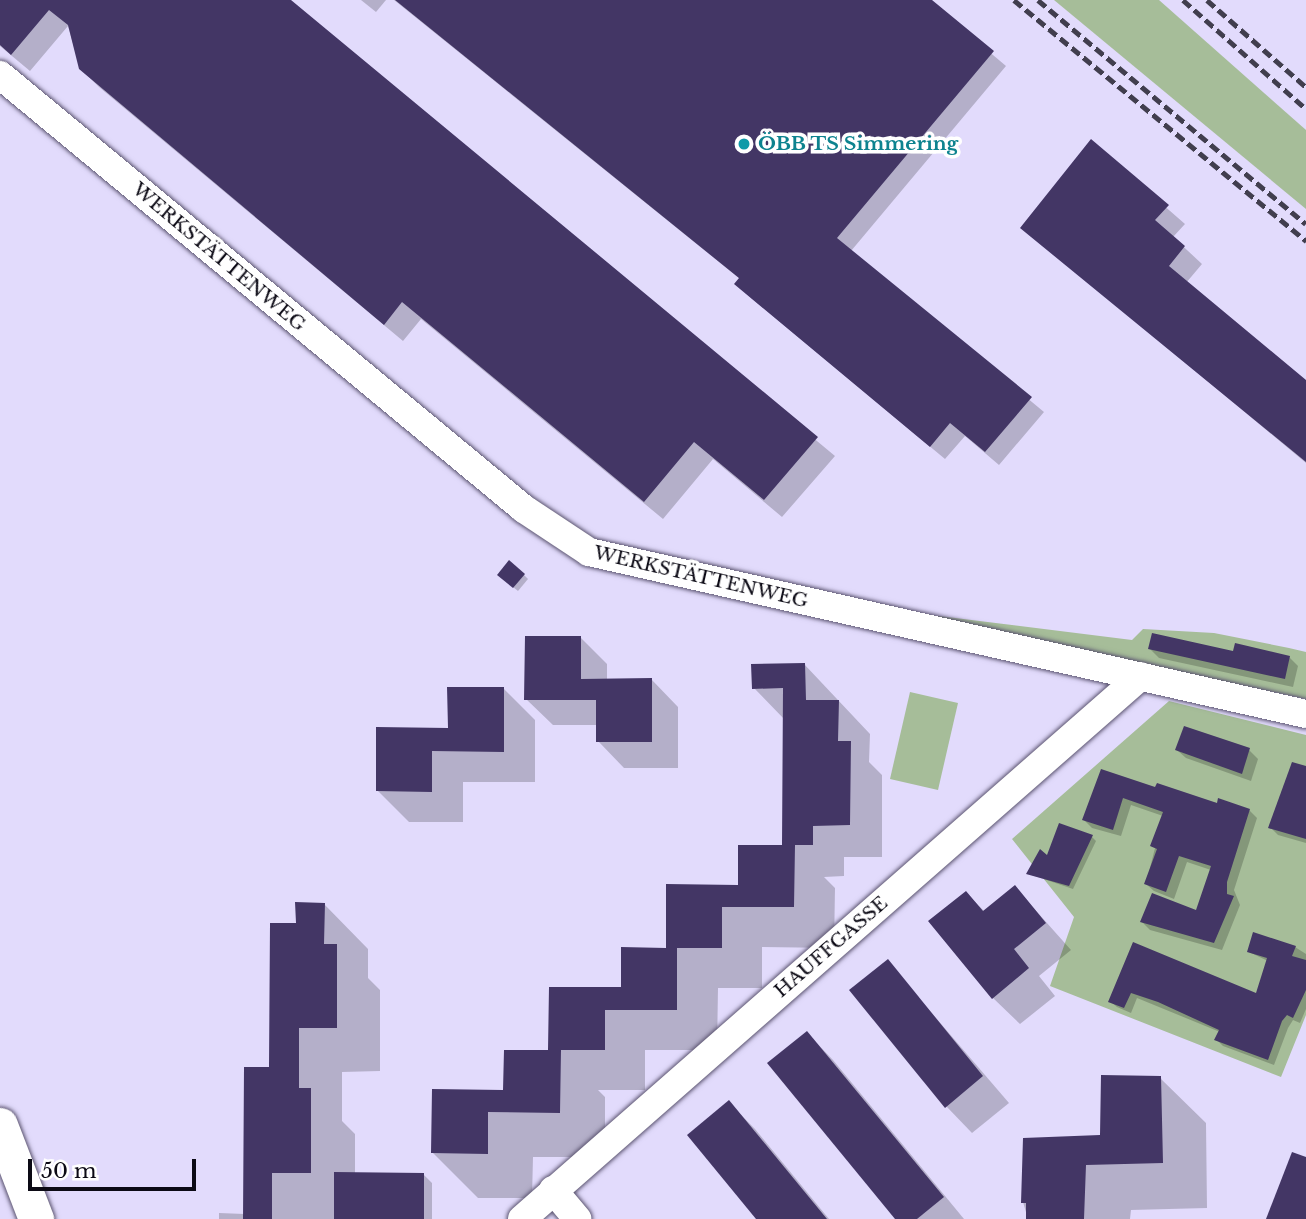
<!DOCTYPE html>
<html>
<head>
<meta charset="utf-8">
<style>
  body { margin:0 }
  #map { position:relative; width:1306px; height:1219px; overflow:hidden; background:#e2dbfc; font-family:"Libre Baskerville",serif }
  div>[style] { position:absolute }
  .green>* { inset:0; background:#a6bd99 }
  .shadow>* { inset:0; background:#0003 }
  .building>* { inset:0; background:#433665 }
  .roads { filter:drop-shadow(0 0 2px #5b5470) drop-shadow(0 0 2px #5b5470) }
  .minor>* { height:28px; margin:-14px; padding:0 14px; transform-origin:14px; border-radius:14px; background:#fff }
  .major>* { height:35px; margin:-17.5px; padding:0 17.5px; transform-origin:17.5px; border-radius:17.5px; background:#fff }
  .rail>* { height:5px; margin-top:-2.5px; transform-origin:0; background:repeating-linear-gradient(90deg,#413e4e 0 10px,transparent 0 15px) }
  .dots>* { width:19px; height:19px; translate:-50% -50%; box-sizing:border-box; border:4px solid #fff; border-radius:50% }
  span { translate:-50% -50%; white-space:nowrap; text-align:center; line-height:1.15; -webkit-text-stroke:7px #fff; paint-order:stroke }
  .culture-label { font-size:19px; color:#0d838f; font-weight:700 }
  .left { translate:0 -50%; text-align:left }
  .street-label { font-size:19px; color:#0c0a15 }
  .scale { position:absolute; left:28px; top:1159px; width:168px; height:32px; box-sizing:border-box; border:4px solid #0c0a15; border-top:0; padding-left:9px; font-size:21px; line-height:24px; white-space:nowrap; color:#0c0a15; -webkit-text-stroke:5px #fff; paint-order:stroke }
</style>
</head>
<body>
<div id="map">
  <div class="green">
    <i style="clip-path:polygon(1054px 0,1159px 0,1306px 130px,1306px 209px)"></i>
    <i style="clip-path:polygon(939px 616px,1132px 640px,1143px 629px,1214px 633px,1289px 648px,1306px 652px,1306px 699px,923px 617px)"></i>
    <i style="clip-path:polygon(910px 692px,958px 703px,938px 790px,890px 779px)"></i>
    <i style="clip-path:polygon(1169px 701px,1306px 735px,1306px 1015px,1281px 1077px,1050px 986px,1074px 917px,1012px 839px)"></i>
  </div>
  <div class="shadow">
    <i style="clip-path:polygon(0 0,288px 0,835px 456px,782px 517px,713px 459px,663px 519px,421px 319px,403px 341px,99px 87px,80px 68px,68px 26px,30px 71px,0 46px)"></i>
    <i style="clip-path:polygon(361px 0,386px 0,376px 12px)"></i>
    <i style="clip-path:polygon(394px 0,928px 0,1006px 66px,851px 251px,1044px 412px,999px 465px,965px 436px,945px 459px,750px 297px,736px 283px,740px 279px)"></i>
    <i style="clip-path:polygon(1091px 142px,1185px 224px,1173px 237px,1202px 264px,1186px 283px,1306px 382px,1306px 463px,1022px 227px)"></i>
    <i style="clip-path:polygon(524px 575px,528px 579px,518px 591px,503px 579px)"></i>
    <i style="clip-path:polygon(581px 638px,607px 664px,607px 680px,652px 680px,678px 707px,678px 768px,624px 768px,598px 741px,598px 725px,553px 725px,526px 699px)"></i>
    <i style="clip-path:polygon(1150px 649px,1289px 657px,1298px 666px,1293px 687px,1159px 658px)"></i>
    <i style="clip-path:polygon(804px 664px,870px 734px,869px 762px,882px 775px,882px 857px,844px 857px,844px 876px,824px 877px,835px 888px,834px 948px,762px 947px,762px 988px,718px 988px,717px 1050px,645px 1050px,645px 1090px,598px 1090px,605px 1097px,605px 1157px,533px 1157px,532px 1198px,478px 1198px,433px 1153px,787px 847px,785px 720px,754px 688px)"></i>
    <i style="clip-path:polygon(504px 689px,535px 720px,535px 782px,463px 782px,463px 822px,409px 822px,378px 791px)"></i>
    <i style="clip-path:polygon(1177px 750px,1249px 750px,1258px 759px,1251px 781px,1186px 758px)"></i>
    <i style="clip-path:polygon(1306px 768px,1306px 843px,1278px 835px,1270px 827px)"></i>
    <i style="clip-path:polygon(1102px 771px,1156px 790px,1249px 810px,1257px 818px,1234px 890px,1240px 905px,1222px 950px,1150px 930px,1142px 922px,1198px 913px,1211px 870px,1187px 862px,1174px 899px,1154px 891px,1146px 884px,1163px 816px,1131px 805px,1121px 836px,1092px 828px,1084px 820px)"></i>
    <i style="clip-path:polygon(1092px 837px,1096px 841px,1073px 889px,1029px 874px,1048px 858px)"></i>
    <i style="clip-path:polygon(1015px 887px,1071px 950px,1039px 976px,1055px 996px,1020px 1024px,993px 998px,966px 893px,985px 912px)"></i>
    <i style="clip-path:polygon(324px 904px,368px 949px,368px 978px,380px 990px,380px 1071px,342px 1072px,342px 1121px,355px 1134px,355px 1174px,423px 1174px,432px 1183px,432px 1219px,219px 1219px,219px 1213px,245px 1214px,297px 925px)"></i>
    <i style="clip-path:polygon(1134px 945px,1257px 995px,1268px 961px,1249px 952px,1295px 947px,1306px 954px,1306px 1009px,1300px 1023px,1293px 1020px,1288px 1028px,1274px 1065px,1223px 1046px,1217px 1040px,1220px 1032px,1137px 998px,1131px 1013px,1117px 1007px,1110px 1001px)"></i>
    <i style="clip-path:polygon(887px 961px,1009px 1103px,972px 1133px,946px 1106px)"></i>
    <i style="clip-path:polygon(807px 1033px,833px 1060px,964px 1219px,897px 1219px)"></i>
    <i style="clip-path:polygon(1160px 1078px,1206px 1123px,1207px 1208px,1131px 1210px,1130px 1219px,1028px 1219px,1023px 1202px,1102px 1136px)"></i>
    <i style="clip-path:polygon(729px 1103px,755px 1129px,829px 1219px,758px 1219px)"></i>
  </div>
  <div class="building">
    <i style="clip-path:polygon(0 0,291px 0,818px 437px,764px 500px,694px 442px,644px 502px,402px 302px,384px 325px,79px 69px,68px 25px,49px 10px,11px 55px,0 45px)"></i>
    <i style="clip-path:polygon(395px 0,932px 0,994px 51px,837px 238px,1032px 397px,985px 452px,950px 423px,930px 447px,734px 284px,739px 278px)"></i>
    <i style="clip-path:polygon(1091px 139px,1169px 205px,1155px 220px,1185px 246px,1169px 266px,1306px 380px,1306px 462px,1020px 228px)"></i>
    <i style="clip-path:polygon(509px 560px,525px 574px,513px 588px,497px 575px)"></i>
    <i style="clip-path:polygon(1152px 633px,1233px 651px,1235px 643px,1290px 656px,1285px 679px,1148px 649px)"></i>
    <i style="clip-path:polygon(525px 636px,581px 636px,581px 679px,652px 678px,652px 742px,596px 742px,596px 700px,524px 700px)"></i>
    <i style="clip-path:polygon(805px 663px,806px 700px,839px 700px,838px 741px,851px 741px,850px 825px,813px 826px,813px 845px,782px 845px,783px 688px,752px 689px,751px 664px)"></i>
    <i style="clip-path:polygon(447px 687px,504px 687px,504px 752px,432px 751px,432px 792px,376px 791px,376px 727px,448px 728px)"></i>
    <i style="clip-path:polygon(1184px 726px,1250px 748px,1242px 774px,1175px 750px)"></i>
    <i style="clip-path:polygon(1292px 762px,1306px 766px,1306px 839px,1268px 828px)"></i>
    <i style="clip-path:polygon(1101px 769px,1155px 787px,1157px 783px,1217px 803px,1218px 798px,1250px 809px,1227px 882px,1227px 894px,1234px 896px,1214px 943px,1140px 922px,1152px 893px,1196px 910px,1211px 866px,1179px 856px,1166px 892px,1144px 884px,1157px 849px,1150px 846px,1163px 812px,1123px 798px,1113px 830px,1082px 820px)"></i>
    <i style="clip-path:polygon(1059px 823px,1093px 835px,1069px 886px,1026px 874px,1040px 849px,1047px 855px)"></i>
    <i style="clip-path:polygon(738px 845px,795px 845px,794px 907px,722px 907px,722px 948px,677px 948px,677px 1010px,605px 1010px,605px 1050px,548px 1050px,549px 987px,621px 987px,621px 947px,666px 948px,666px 884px,738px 885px)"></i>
    <i style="clip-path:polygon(1015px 885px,1046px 923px,1014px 949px,1029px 968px,992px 999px,928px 921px,966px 891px,983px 911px)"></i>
    <i style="clip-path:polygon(295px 902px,325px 903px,324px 944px,337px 944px,337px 1028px,299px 1028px,299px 1088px,311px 1088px,311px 1173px,272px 1173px,272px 1219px,243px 1219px,244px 1067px,269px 1067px,270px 923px,296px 923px)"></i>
    <i style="clip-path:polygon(1253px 932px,1296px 946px,1292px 956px,1306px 960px,1306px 990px,1293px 1018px,1287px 1015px,1282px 1021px,1268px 1060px,1214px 1040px,1219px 1030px,1158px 1002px,1131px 993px,1124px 1008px,1108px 1002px,1133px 942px,1256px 993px,1267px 958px,1247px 952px)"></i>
    <i style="clip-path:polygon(888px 959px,983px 1076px,945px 1108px,849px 990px)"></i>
    <i style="clip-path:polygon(807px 1031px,944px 1197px,917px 1219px,895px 1219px,767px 1063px)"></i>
    <i style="clip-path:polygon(504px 1050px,561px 1050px,560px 1113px,488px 1112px,488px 1154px,431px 1153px,432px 1089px,503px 1090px)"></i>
    <i style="clip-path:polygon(1101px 1075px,1161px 1076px,1163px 1163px,1086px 1165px,1084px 1219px,1026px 1219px,1026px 1203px,1021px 1203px,1023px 1138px,1100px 1135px)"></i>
    <i style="clip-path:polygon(729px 1100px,827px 1219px,756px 1219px,687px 1135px)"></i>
    <i style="clip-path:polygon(1292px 1152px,1306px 1157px,1306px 1219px,1266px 1219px)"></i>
    <i style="clip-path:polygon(334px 1172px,424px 1173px,424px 1219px,334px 1219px)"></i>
  </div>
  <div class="roads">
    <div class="minor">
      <i style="left:0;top:75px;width:680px;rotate:39.63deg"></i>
      <i style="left:524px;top:509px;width:78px;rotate:33.5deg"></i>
      <i style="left:589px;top:552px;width:735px;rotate:12.73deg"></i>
      <i style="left:553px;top:1190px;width:38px;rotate:50deg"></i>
      <i style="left:522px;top:1219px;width:823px;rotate:-41.26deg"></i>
    </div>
    <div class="major">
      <i style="left:0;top:1125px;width:101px;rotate:69deg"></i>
    </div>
  </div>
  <div class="rail">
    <i style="left:1014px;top:0;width:379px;rotate:39.5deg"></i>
    <i style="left:1038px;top:0;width:349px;rotate:39.9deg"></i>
    <i style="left:1183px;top:0;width:164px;rotate:41.5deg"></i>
    <i style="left:1207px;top:0;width:132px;rotate:41.3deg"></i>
  </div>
  <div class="dots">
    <i style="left:744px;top:144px;background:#0f9aa8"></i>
  </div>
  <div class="culture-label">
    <span class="left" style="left:758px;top:144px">ÖBB TS Simmering</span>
  </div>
  <div class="street-label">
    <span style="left:219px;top:257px;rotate:40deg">WERKSTÄTTENWEG</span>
    <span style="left:701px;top:577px;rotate:13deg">WERKSTÄTTENWEG</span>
    <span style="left:831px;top:947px;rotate:-41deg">HAUFFGASSE</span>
  </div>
  <div class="scale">50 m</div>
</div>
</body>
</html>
